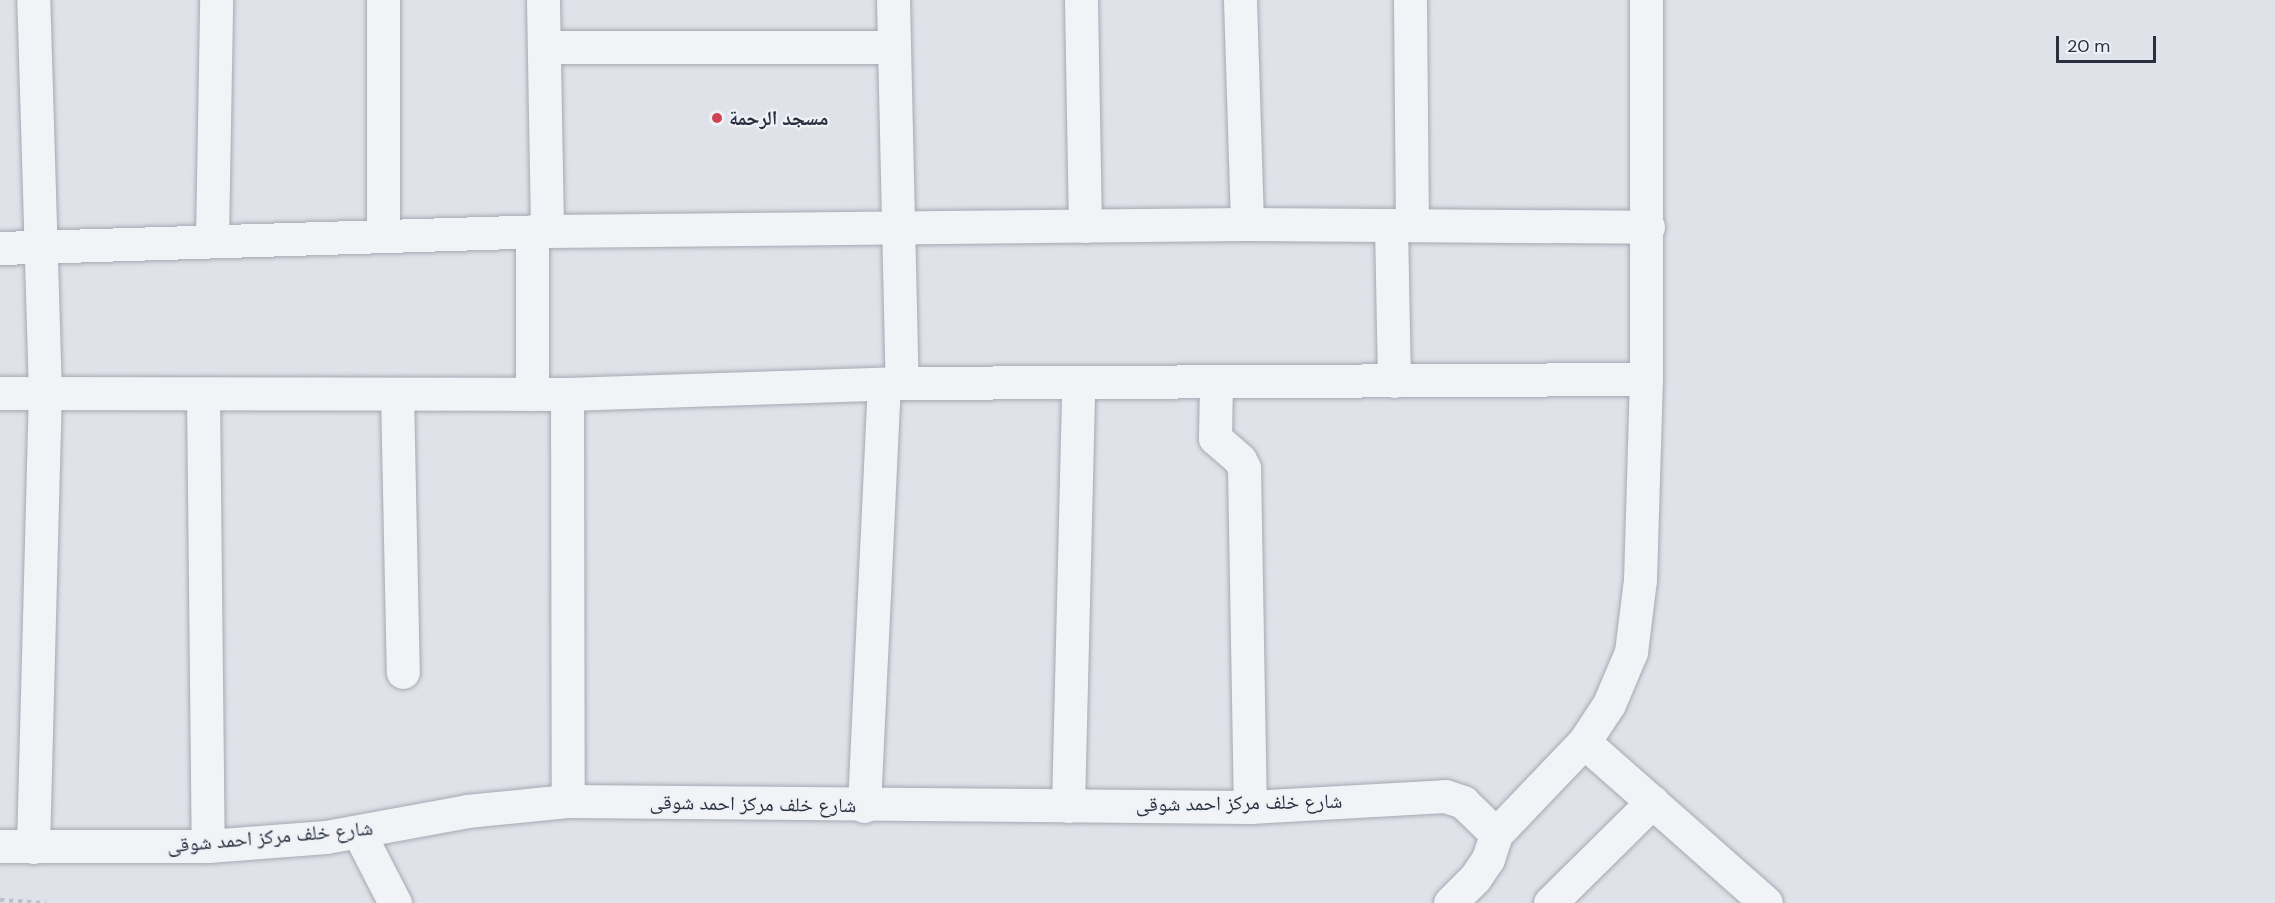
<!DOCTYPE html>
<html>
<head>
<meta charset="utf-8">
<style>
  body { margin:0 }
  #map { position:relative; width:2275px; height:903px; overflow:hidden; background:#dfe2e8; font-family:"DM Sans","Noto Naskh Arabic",sans-serif }
  div>[style] { position:absolute }
  .path>* { height:4px; margin-top:-2px; transform-origin:0; background:repeating-linear-gradient(90deg,#bdc0c7 0 4.5px,transparent 0 9px) }
  .roads { filter:drop-shadow(0 0 2px #a4a9b2) drop-shadow(0 0 2px #a4a9b2) }
  .minor>* { height:33px; margin:-16.5px; padding:0 16.5px; transform-origin:16.5px; border-radius:16.5px; background:#f2f3f7 }
  .dots>* { width:16px; height:16px; translate:-50% -50%; box-sizing:border-box; border:3px solid #eef1f6; border-radius:50% }
  span { translate:-50% -50%; white-space:nowrap; text-align:center; line-height:1.15; -webkit-text-stroke:4.5px #eef1f6; paint-order:stroke }
  .poi-label { font-size:20px; color:#28303f; font-weight:700 }
  .left { translate:0 -50%; text-align:left }
  .street-label { font-size:20px; color:#28303f }
  .scale { position:absolute; left:2056px; top:36px; width:100px; height:27px; box-sizing:border-box; border:3px solid #28303f; border-top:0; padding-left:8px; font-size:18px; line-height:21px; white-space:nowrap; color:#28303f; -webkit-text-stroke:4px #eef1f6; paint-order:stroke }
</style>
</head>
<body>
<div id="map">
  <div class="path">
    <i style="left:0;top:900px;width:46px;rotate:3.7deg"></i>
  </div>
  <div class="roads">
    <div class="minor">
      <i style="left:543px;top:0;width:231px;rotate:89deg"></i>
      <i style="left:893px;top:0;width:383px;rotate:88.7deg"></i>
      <i style="left:1081px;top:0;width:226px;rotate:89deg"></i>
      <i style="left:1240px;top:0;width:224px;rotate:88.2deg"></i>
      <i style="left:1410px;top:0;width:225px;rotate:89.5deg"></i>
      <i style="left:544px;top:47px;width:350px"></i>
      <i style="left:1391px;top:225px;width:156px;rotate:88.9deg"></i>
      <i style="left:383px;top:233px;width:233px;rotate:-90deg"></i>
      <i style="left:212px;top:239px;width:239px;rotate:-89deg"></i>
      <i style="left:0;top:248px;width:547px;rotate:-1.78deg"></i>
      <i style="left:547px;top:231px;width:700px;rotate:-0.57deg"></i>
      <i style="left:1247px;top:224px;width:401px;rotate:0.4deg"></i>
      <i style="left:1216px;top:384px;width:54px;rotate:91.1deg"></i>
      <i style="left:1215px;top:438px;width:33px;rotate:41deg"></i>
      <i style="left:1240px;top:460px;width:9px;rotate:63deg"></i>
      <i style="left:1244px;top:468px;width:339px;rotate:89deg"></i>
      <i style="left:0;top:393px;width:567px;rotate:0.1deg"></i>
      <i style="left:567px;top:394px;width:335px;rotate:-1.9deg"></i>
      <i style="left:902px;top:383px;width:744px;rotate:-0.31deg"></i>
      <i style="left:203px;top:394px;width:452px;rotate:89.4deg"></i>
      <i style="left:397px;top:394px;width:278px;rotate:88.8deg"></i>
      <i style="left:532px;top:394px;width:163px;rotate:-90deg"></i>
      <i style="left:567px;top:394px;width:407px;rotate:89.9deg"></i>
      <i style="left:1584px;top:742px;width:91px;rotate:41.4deg"></i>
      <i style="left:864px;top:806px;width:422px;rotate:-87.3deg"></i>
      <i style="left:1068px;top:806px;width:424px;rotate:-88.6deg"></i>
      <i style="left:359px;top:833px;width:79px;rotate:62.8deg"></i>
      <i style="left:0;top:846px;width:208px"></i>
      <i style="left:208px;top:846px;width:118px;rotate:-4.4deg"></i>
      <i style="left:326px;top:837px;width:143px;rotate:-10.4deg"></i>
      <i style="left:467px;top:811px;width:101px;rotate:-5.7deg"></i>
      <i style="left:568px;top:801px;width:682px;rotate:0.5deg"></i>
      <i style="left:1250px;top:807px;width:195px;rotate:-3.2deg"></i>
      <i style="left:1445px;top:796px;width:19px;rotate:18deg"></i>
      <i style="left:1463px;top:802px;width:46px;rotate:44.1deg"></i>
      <i style="left:33px;top:847px;width:453px;rotate:-88.5deg"></i>
      <i style="left:45px;top:394px;width:394px;rotate:-91.7deg"></i>
      <i style="left:1450px;top:903px;width:35px;rotate:-45deg"></i>
      <i style="left:1475px;top:878px;width:23px;rotate:-56deg"></i>
      <i style="left:1488px;top:859px;width:26px;rotate:-72deg"></i>
      <i style="left:1496px;top:834px;width:127px;rotate:-46.3deg"></i>
      <i style="left:1584px;top:742px;width:45px;rotate:-56.7deg"></i>
      <i style="left:1609px;top:704px;width:56px;rotate:-67.1deg"></i>
      <i style="left:1631px;top:652px;width:73px;rotate:-82.9deg"></i>
      <i style="left:1640px;top:580px;width:201px;rotate:-88.3deg"></i>
      <i style="left:1646px;top:379px;width:379px;rotate:-90deg"></i>
      <i style="left:1550px;top:903px;width:144px;rotate:-44.7deg"></i>
      <i style="left:1652px;top:802px;width:152px;rotate:41.5deg"></i>
    </div>
  </div>
  <div class="dots">
    <i style="left:717px;top:118px;background:#ce4454"></i>
  </div>
  <div class="poi-label">
    <span class="left" style="left:729px;top:118px">مسجد الرحمة</span>
  </div>
  <div class="street-label">
    <span style="left:1239px;top:803px;rotate:-1deg">شارع خلف مركز احمد شوقى</span>
    <span style="left:753px;top:804px;rotate:1deg">شارع خلف مركز احمد شوقى</span>
    <span style="left:270px;top:837px;rotate:-5deg">شارع خلف مركز احمد شوقى</span>
  </div>
  <div class="scale">20 m</div>
</div>
</body>
</html>
